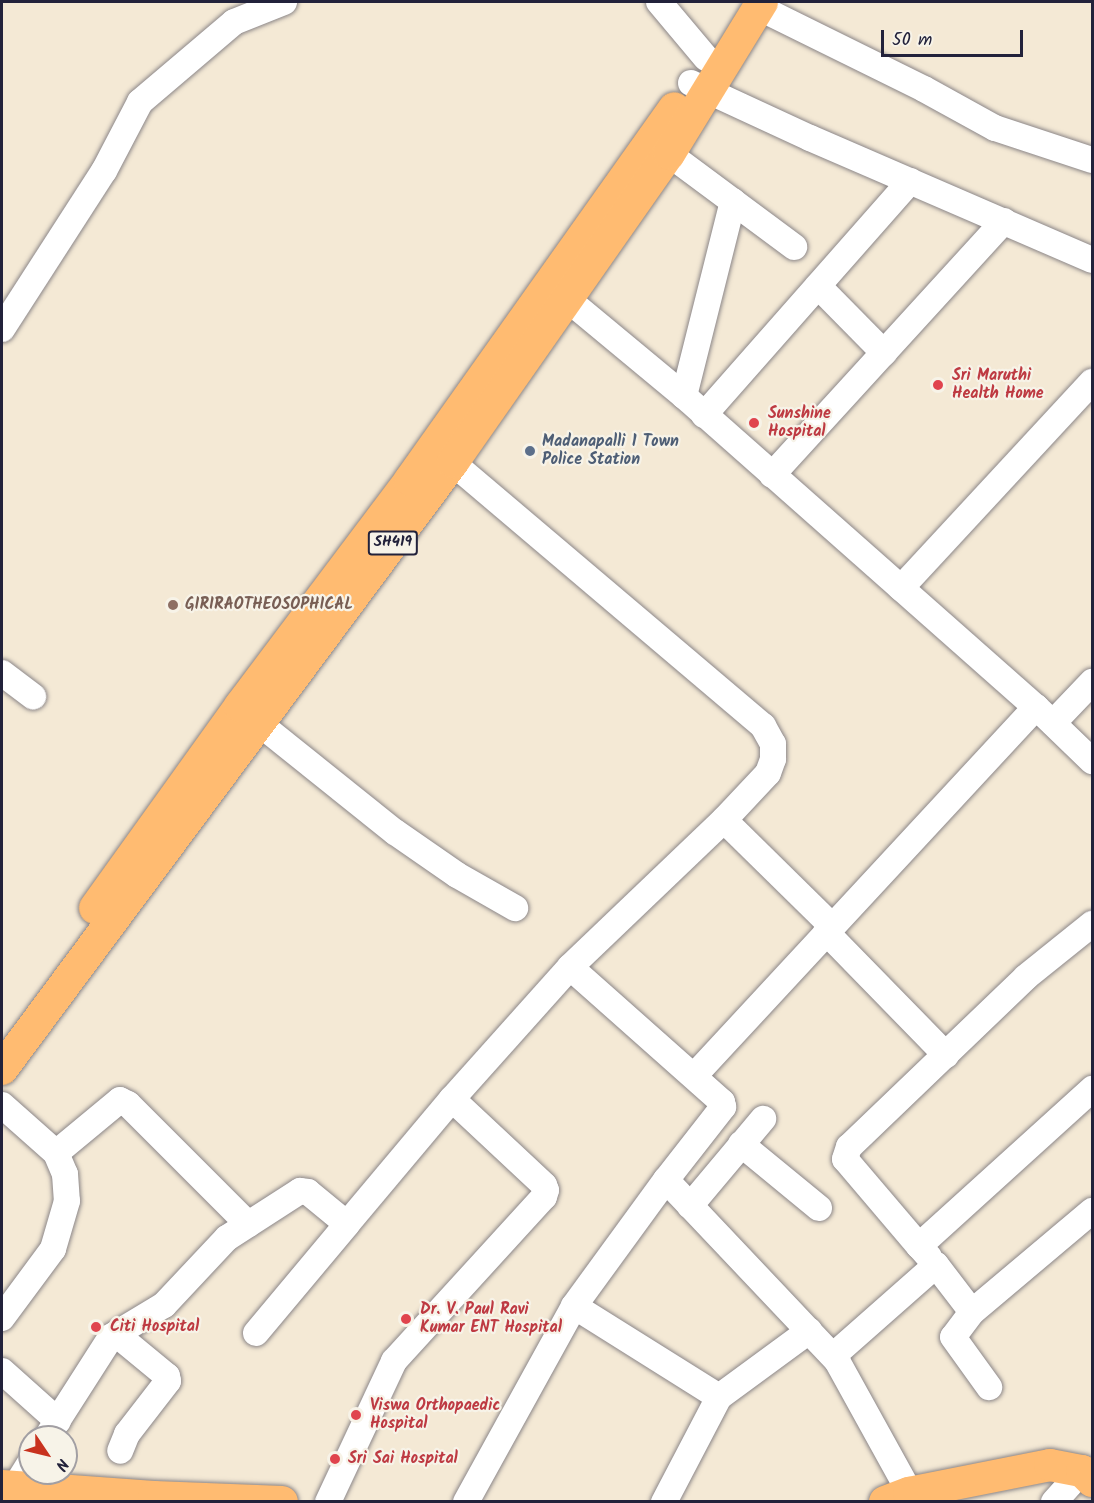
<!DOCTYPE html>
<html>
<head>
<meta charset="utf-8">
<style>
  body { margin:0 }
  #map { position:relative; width:1094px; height:1503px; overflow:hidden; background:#f4e9d5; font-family:Kalam,sans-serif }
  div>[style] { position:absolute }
  .roads { filter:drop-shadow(0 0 2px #8b8688) drop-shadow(0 0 2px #8b8688) }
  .minor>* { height:26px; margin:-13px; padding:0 13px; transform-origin:13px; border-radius:13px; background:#fff }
  .major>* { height:32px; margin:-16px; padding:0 16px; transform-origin:16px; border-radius:16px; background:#ffbb71 }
  .dots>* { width:16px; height:16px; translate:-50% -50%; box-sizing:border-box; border:3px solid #f7f3e8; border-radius:50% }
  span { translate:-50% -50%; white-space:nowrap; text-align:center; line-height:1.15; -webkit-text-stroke:4.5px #f7f3e8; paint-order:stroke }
  .shield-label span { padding:2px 4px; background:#f7f3e8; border:2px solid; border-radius:4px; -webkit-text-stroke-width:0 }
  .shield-label { font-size:15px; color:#22223b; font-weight:700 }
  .health-label { font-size:16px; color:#be3a42; font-weight:700 }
  .left { translate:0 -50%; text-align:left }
  .service-label { font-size:16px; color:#4e5e75; font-weight:700 }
  .education-label { font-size:16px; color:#785e54; font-weight:700 }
  .frame { position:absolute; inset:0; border:3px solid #22223b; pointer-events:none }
  .north { position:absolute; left:18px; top:1425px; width:60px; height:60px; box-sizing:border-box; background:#f7f3e8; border:2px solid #a29fa3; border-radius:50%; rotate:125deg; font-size:16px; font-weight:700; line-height:24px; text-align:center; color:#22223b }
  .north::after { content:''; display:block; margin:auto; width:21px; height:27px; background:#c8321e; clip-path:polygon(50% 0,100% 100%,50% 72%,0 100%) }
  .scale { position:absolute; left:881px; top:30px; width:142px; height:27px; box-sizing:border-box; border:3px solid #22223b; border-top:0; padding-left:8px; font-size:18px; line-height:21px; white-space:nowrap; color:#22223b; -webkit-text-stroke:4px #f7f3e8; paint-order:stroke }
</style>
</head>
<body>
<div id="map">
  <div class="roads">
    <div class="minor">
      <i style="left:659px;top:2px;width:73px;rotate:50deg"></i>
      <i style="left:758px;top:7px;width:185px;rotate:26.3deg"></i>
      <i style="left:924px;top:89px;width:81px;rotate:28.8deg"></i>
      <i style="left:995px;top:128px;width:102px;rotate:18.3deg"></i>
      <i style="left:691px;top:83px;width:131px;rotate:24.8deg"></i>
      <i style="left:810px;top:138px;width:307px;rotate:23.4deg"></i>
      <i style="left:669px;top:154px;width:156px;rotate:36.6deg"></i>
      <i style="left:818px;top:286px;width:94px;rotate:45.4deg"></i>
      <i style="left:554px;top:288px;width:169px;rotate:39.7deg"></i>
      <i style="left:684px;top:396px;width:470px;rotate:41.5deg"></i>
      <i style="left:1036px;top:707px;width:78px;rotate:44deg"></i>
      <i style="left:2px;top:329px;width:188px;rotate:-57.2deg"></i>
      <i style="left:104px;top:171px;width:78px;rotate:-62.4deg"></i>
      <i style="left:140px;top:102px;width:123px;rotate:-40.4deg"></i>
      <i style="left:234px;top:22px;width:54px;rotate:-21.8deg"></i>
      <i style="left:684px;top:396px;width:201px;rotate:-75.9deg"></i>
      <i style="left:704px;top:415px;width:312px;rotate:-48.6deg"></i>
      <i style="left:772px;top:475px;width:344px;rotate:-47.6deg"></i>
      <i style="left:901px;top:588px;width:281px;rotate:-47.2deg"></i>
      <i style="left:2px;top:673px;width:39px;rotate:37deg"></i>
      <i style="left:1053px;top:723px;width:57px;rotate:-46.4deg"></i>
      <i style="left:260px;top:724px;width:173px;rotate:38.7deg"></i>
      <i style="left:395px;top:832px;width:75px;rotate:34.7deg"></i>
      <i style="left:457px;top:875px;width:67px;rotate:29.6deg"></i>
      <i style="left:724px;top:820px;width:151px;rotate:44.5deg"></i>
      <i style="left:826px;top:932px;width:172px;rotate:45.7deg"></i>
      <i style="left:694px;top:1076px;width:503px;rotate:-47.17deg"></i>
      <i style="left:2px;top:1105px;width:72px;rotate:41.6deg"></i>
      <i style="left:56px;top:1153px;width:23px;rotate:67deg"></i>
      <i style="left:65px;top:1174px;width:27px;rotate:86deg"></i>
      <i style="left:67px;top:1201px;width:50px;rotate:106.3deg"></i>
      <i style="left:53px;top:1249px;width:86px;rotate:126.5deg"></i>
      <i style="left:741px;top:1144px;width:101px;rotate:39.4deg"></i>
      <i style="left:56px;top:1153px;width:83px;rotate:-39.6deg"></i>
      <i style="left:120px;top:1100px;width:9px;rotate:27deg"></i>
      <i style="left:128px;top:1104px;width:170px;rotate:45deg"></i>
      <i style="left:666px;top:1180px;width:250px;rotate:46.6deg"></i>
      <i style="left:690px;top:1206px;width:114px;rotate:-50deg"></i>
      <i style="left:919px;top:1246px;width:114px;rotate:-130.4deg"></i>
      <i style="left:845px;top:1159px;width:13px;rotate:-72deg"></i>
      <i style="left:849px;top:1147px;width:245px;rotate:-43.8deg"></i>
      <i style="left:1026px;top:977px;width:85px;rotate:-38.8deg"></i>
      <i style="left:929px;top:1257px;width:15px;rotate:-132deg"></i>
      <i style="left:919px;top:1246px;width:234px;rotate:-42.2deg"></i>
      <i style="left:574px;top:1306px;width:171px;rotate:32.1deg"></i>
      <i style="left:719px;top:1397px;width:119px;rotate:117.6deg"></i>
      <i style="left:972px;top:1312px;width:157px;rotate:-40.1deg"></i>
      <i style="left:256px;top:1333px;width:142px;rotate:-50.1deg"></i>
      <i style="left:116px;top:1334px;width:66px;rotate:39.5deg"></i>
      <i style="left:167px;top:1376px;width:5px;rotate:79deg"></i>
      <i style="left:168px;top:1381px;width:67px;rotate:127.7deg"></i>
      <i style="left:127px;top:1434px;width:18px;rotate:112deg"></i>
      <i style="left:2px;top:1371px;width:75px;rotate:41.8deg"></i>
      <i style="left:719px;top:1397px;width:112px;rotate:-36.3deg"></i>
      <i style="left:47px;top:1437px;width:119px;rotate:-57.4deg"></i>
      <i style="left:111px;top:1337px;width:62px;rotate:-31.1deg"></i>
      <i style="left:164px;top:1305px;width:92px;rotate:-46.8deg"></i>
      <i style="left:227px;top:1238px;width:87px;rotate:-32.8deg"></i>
      <i style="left:300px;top:1191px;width:8px;rotate:7deg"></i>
      <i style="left:308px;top:1192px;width:50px;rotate:39.4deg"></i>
      <i style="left:347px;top:1224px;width:163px;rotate:-50deg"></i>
      <i style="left:452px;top:1099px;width:177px;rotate:-48.2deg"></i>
      <i style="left:570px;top:967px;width:213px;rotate:-43.7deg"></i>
      <i style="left:724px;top:820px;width:64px;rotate:-46.9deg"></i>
      <i style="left:768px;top:773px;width:15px;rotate:-70deg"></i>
      <i style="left:773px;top:759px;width:15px;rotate:-90deg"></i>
      <i style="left:773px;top:744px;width:21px;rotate:-119deg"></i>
      <i style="left:763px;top:726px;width:426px;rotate:-139.7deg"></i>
      <i style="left:15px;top:1487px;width:28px;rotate:-58deg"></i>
      <i style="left:328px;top:1502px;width:156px;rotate:-64.9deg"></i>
      <i style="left:394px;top:1361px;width:222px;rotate:-47.6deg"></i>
      <i style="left:544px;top:1197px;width:7px;rotate:-74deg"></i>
      <i style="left:546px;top:1190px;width:5px;rotate:-112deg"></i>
      <i style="left:544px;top:1185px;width:126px;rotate:-136.9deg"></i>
      <i style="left:466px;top:1502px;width:224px;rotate:-61.1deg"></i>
      <i style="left:574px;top:1306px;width:156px;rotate:-53.9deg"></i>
      <i style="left:666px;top:1180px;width:93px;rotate:-52deg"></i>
      <i style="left:723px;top:1107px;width:5px;rotate:-101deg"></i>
      <i style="left:722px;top:1102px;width:203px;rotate:-138.4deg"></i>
      <i style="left:915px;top:1502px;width:168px;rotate:-118.9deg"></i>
      <i style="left:834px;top:1355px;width:136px;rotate:-41.4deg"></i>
      <i style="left:936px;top:1265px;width:59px;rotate:52.5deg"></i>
      <i style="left:972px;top:1312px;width:31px;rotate:127deg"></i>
      <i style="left:953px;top:1337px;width:62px;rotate:54.2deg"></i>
      <i style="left:1054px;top:1502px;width:42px;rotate:-47.9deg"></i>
    </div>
    <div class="major">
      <i style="left:95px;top:908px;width:249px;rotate:-54.3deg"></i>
      <i style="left:240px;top:706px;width:283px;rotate:-53deg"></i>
      <i style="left:410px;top:480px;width:456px;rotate:-54.6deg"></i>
      <i style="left:2px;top:1069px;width:756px;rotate:-53.39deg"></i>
      <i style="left:453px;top:462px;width:376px;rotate:-55deg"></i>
      <i style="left:669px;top:154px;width:178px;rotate:-58.5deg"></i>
      <i style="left:2px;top:1486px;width:152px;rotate:4.1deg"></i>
      <i style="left:154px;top:1497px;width:128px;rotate:2.2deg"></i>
      <i style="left:885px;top:1502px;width:26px;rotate:-21deg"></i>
      <i style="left:909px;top:1493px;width:144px;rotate:-11.2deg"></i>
      <i style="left:1050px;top:1465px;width:33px;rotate:11deg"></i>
      <i style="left:1082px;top:1471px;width:14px;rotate:45deg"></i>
    </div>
  </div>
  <div class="dots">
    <i style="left:938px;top:385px;background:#e0444e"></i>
    <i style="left:754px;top:423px;background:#e0444e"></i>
    <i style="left:530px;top:451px;background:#5c6f8a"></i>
    <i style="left:173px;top:605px;background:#8d6e63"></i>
    <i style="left:406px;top:1319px;background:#e0444e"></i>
    <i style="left:96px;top:1327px;background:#e0444e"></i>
    <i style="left:356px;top:1415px;background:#e0444e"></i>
    <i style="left:335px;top:1459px;background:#e0444e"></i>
  </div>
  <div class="shield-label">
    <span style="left:393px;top:543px">SH419</span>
  </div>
  <div class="health-label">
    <span class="left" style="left:952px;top:385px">Sri Maruthi<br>Health Home</span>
    <span class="left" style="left:768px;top:423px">Sunshine<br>Hospital</span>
    <span class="left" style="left:420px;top:1319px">Dr. V. Paul Ravi<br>Kumar ENT Hospital</span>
    <span class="left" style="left:110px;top:1327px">Citi Hospital</span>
    <span class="left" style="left:370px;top:1415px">Viswa Orthopaedic<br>Hospital</span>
    <span class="left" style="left:348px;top:1459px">Sri Sai Hospital</span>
  </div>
  <div class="service-label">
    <span class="left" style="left:542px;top:451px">Madanapalli 1 Town<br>Police Station</span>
  </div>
  <div class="education-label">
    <span class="left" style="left:185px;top:605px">GIRIRAOTHEOSOPHICAL</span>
  </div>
  <div class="frame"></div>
  <div class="north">N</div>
  <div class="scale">50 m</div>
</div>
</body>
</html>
